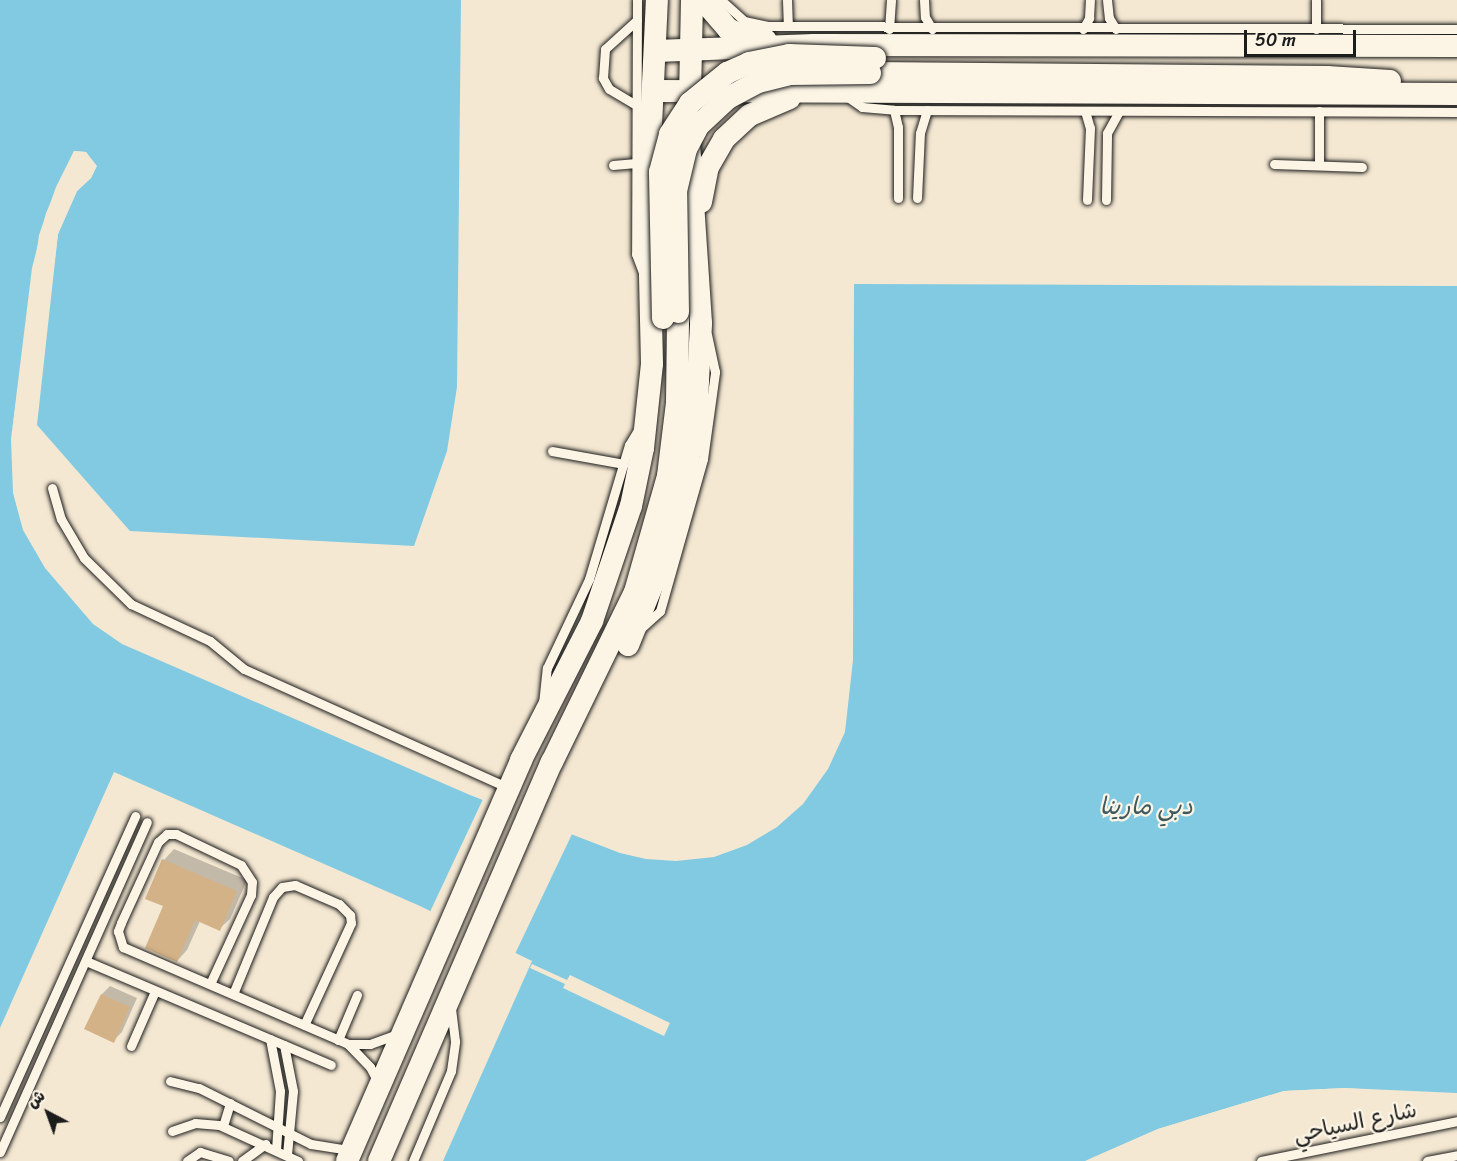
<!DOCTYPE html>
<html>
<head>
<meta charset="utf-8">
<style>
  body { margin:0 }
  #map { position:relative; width:1457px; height:1161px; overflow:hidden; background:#f4e8d2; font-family:Sriracha,"Playpen Sans Arabic",sans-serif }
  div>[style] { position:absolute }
  .water>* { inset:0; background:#81cae2 }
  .pier>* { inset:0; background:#f4e8d2 }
  .shadow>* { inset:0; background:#0003 }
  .building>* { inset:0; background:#d4b287 }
  .roads { filter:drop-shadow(0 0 2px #1c1c1c) drop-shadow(0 0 2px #1c1c1c) }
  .service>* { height:9px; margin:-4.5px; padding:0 4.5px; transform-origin:4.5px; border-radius:4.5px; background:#fcf5e5 }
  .tertiary>* { height:22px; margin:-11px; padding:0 11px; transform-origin:11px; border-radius:11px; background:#fcf5e5 }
  .bridges { filter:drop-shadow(0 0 2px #1c1c1c) drop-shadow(0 0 2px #1c1c1c) }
  .tertiary-bridge>* { height:22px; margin:-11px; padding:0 11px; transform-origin:11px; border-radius:11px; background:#fcf5e5 }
  span { translate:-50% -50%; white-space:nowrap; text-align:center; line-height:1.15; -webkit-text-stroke:4.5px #fcf5e5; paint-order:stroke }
  .street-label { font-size:22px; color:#1c1c1c }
  .water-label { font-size:24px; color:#3f5961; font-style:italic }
  .north { position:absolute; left:18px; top:1083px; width:60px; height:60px; -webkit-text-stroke:4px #fcf5e5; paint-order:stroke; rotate:319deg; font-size:16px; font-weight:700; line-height:24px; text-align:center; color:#1c1c1c }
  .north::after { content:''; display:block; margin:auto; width:21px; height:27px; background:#1c1c1c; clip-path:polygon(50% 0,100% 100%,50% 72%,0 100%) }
  .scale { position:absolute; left:1244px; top:30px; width:112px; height:27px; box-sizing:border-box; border:3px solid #1c1c1c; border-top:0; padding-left:8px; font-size:18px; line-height:21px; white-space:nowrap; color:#1c1c1c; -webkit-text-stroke:4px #fcf5e5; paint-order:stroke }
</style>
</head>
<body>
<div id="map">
  <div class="water">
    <i style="clip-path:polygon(0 0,461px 0,457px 387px,447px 451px,414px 546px,130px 531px,37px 425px,58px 234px,77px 191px,91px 178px,96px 167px,86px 152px,74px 151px,56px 187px,39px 235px,11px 439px,13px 493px,23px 530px,45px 568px,93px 624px,122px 644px,470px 795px,620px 853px,646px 859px,676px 861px,714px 857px,747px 845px,777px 827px,803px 804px,828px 769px,845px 732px,853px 660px,854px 284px,1457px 286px,1457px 1093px,1345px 1088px,1284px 1091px,1158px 1129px,1085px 1161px,443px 1161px,532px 961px,420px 906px,114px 772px,0 1028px)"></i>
  </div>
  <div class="pier">
    <i style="clip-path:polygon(74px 151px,86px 152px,97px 166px,91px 178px,77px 191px,58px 234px,34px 425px,55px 234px,75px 190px,93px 166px,84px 155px,76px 154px,72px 160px,42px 235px,11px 439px,13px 493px,11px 439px,32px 268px,46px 213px)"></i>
    <i style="clip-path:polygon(484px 797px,573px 832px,514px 956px,429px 914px)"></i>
    <i style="clip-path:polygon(532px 964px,567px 980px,570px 975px,670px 1023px,664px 1036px,563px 988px,565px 984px,530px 968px)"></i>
    <i style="clip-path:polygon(1345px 1088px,1457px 1096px,1345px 1091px,1284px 1094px,1159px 1132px,1085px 1161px,1158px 1129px,1284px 1091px)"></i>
  </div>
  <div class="shadow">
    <i style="clip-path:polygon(174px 849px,247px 880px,230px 919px,219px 929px,200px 921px,187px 950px,177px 961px,165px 906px,147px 898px,164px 860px)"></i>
    <i style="clip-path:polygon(110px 986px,137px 998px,122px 1032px,113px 1041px,102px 994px)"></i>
  </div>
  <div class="building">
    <i style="clip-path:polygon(162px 859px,237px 891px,220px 931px,195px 920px,177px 962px,145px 948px,163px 906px,145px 899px)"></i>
    <i style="clip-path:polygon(101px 994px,130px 1007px,114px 1043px,84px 1029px)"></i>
  </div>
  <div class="roads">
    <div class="service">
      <i style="left:637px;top:0;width:254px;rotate:90.2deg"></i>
      <i style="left:636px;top:254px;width:22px;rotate:69deg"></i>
      <i style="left:721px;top:0;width:31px;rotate:42deg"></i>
      <i style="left:744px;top:21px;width:24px;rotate:12deg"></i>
      <i style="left:767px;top:26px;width:690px;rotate:0.25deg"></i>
      <i style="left:787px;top:0;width:26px;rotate:88deg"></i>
      <i style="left:924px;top:0;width:17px;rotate:87deg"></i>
      <i style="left:925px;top:17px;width:14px;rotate:60deg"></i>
      <i style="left:1107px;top:0;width:18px;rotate:84deg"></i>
      <i style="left:1109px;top:18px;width:13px;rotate:58deg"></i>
      <i style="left:889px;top:29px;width:29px;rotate:-86deg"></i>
      <i style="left:1083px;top:29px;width:13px;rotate:-61deg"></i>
      <i style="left:1089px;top:18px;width:18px;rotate:-87deg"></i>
      <i style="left:1316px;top:29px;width:29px;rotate:-90deg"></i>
      <i style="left:845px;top:95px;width:21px;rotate:35deg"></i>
      <i style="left:862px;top:107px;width:32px;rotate:5deg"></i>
      <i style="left:894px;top:110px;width:563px;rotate:0.2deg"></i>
      <i style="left:636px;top:105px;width:31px;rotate:-149deg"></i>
      <i style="left:609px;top:89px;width:13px;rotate:-119deg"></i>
      <i style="left:603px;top:78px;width:29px;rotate:-86deg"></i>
      <i style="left:605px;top:49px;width:43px;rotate:-42.2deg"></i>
      <i style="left:894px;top:110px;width:17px;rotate:77deg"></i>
      <i style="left:898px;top:127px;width:71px;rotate:90deg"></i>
      <i style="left:1085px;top:111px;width:18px;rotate:74deg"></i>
      <i style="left:1090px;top:128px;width:72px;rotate:92.4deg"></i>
      <i style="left:1274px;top:164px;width:88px;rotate:2deg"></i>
      <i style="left:613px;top:165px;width:23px;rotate:-5deg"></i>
      <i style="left:1319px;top:165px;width:54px;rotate:-90deg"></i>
      <i style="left:917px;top:198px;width:65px;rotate:-87.4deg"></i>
      <i style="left:920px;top:133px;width:24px;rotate:-73deg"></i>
      <i style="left:1106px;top:200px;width:67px;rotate:-89.1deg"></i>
      <i style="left:1107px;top:133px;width:25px;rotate:-61deg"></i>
      <i style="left:552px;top:451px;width:73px;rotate:10.2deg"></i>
      <i style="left:52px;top:488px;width:32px;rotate:74deg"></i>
      <i style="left:61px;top:519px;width:45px;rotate:59.5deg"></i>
      <i style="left:84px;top:558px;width:66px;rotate:44.4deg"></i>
      <i style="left:131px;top:604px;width:87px;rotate:25.1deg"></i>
      <i style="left:210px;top:641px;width:44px;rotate:39.5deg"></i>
      <i style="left:244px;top:669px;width:290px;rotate:24.2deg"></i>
      <i style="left:639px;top:630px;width:28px;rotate:-42deg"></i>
      <i style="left:660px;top:611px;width:158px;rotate:-74.2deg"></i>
      <i style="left:703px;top:459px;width:88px;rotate:-82.1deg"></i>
      <i style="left:715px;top:372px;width:38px;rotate:-102deg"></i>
      <i style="left:543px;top:704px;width:36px;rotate:-84deg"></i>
      <i style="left:547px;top:668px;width:98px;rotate:-64.7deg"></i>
      <i style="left:589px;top:579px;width:140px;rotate:-73.4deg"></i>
      <i style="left:629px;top:445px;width:23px;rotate:-59deg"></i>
      <i style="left:86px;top:961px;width:266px;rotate:23deg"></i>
      <i style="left:210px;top:984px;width:98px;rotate:-65.3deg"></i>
      <i style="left:251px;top:895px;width:13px;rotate:-86deg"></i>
      <i style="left:252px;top:882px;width:20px;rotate:-123deg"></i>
      <i style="left:241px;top:865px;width:72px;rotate:-154.5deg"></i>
      <i style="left:176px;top:834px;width:9px;rotate:180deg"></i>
      <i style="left:167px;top:834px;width:12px;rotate:138deg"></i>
      <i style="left:158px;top:842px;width:89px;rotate:114.6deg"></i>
      <i style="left:121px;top:923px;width:9px;rotate:111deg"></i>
      <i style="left:118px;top:931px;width:17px;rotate:73deg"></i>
      <i style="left:123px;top:947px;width:245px;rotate:23.3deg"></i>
      <i style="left:348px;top:1044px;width:32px;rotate:46deg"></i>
      <i style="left:370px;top:1067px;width:17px;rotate:62deg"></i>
      <i style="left:233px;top:994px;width:105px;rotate:-67.6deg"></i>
      <i style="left:273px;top:897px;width:13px;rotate:-48deg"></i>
      <i style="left:282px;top:887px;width:13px;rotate:-9deg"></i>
      <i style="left:295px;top:885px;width:48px;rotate:23.4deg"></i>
      <i style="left:339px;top:904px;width:16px;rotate:45deg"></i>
      <i style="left:350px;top:915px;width:8px;rotate:83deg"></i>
      <i style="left:351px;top:923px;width:112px;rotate:114.7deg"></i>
      <i style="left:270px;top:1039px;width:53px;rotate:79.1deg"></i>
      <i style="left:280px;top:1091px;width:58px;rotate:93.9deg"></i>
      <i style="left:338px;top:1040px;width:49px;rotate:-67.1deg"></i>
      <i style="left:348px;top:1044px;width:22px"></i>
      <i style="left:370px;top:1044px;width:30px;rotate:-20deg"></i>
      <i style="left:284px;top:1045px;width:47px;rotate:78.9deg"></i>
      <i style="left:293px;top:1091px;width:64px;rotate:95.4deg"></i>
      <i style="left:131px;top:1046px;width:60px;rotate:-66.4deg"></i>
      <i style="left:170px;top:1081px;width:30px;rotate:14deg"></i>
      <i style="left:199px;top:1088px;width:125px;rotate:26.6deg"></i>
      <i style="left:311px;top:1144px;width:39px;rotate:9deg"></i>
      <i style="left:0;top:1117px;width:330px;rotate:-65.8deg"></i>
      <i style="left:223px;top:1126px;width:24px;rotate:-73deg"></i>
      <i style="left:172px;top:1131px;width:24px;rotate:-19deg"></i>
      <i style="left:195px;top:1123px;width:24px;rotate:5deg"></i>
      <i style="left:219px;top:1125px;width:87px;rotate:24.5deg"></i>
      <i style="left:0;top:1152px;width:361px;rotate:-66deg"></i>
      <i style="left:187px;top:1161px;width:16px;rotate:-35deg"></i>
      <i style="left:200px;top:1152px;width:30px;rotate:17deg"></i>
      <i style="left:242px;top:1161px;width:29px;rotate:-36deg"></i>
      <i style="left:413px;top:1161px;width:98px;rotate:-67.1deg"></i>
      <i style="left:451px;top:1071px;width:30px;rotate:-82deg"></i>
      <i style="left:455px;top:1041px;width:34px;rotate:-97deg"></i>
      <i style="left:1261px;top:1161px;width:200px;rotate:-11.5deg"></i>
      <i style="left:1427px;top:1161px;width:31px;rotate:-11deg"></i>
    </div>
    <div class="tertiary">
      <i style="left:703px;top:0;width:38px;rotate:49deg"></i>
      <i style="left:728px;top:29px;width:20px;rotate:24deg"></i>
      <i style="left:746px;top:37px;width:20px;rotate:9deg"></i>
      <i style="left:656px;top:51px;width:158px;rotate:-2.2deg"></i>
      <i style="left:814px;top:45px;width:643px;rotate:0.09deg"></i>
      <i style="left:870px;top:73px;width:457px;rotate:0.5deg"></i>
      <i style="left:1327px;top:77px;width:63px;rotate:3.6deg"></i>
      <i style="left:653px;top:91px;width:804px;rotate:0.21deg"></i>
      <i style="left:701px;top:202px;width:36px;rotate:-79deg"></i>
      <i style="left:708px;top:167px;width:32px;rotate:-60deg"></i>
      <i style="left:724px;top:139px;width:35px;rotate:-43deg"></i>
      <i style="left:750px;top:115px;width:43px;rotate:-23deg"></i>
      <i style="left:628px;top:645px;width:120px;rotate:-67.9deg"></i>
      <i style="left:673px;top:534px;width:116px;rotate:-78.6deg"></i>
      <i style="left:696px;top:420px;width:97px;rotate:-87deg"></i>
      <i style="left:701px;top:323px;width:179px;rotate:-93.8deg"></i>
      <i style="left:689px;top:144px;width:144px;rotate:-88.8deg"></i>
      <i style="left:347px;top:1161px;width:437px;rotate:-66.5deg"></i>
      <i style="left:521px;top:760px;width:156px;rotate:-62.9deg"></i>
      <i style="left:592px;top:621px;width:121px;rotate:-71.3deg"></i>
      <i style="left:631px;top:506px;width:59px;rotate:-78.3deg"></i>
      <i style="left:643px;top:448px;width:84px;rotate:-83.9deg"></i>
      <i style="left:652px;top:364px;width:175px;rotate:-91.3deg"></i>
      <i style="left:648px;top:189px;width:189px;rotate:-87.3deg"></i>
      <i style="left:379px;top:1161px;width:435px;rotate:-66.6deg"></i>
      <i style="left:552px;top:762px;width:189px;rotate:-64deg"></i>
      <i style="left:635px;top:592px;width:121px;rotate:-74.1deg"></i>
      <i style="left:668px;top:476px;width:74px;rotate:-83deg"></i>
      <i style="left:677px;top:403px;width:84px;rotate:-89.3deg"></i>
    </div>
  </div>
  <div class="bridges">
    <div class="tertiary-bridge">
      <i style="left:678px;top:312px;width:121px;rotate:-90.9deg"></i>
      <i style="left:676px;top:191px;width:43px;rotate:-76.6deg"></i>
      <i style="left:686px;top:149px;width:27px;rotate:-62deg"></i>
      <i style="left:699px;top:125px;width:40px;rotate:-43deg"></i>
      <i style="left:728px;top:98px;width:34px;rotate:-28deg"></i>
      <i style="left:758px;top:82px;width:33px;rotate:-14deg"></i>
      <i style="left:790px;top:74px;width:80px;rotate:-0.7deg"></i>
      <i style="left:663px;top:318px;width:146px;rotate:-91.2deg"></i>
      <i style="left:660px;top:172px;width:39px;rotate:-75deg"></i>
      <i style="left:670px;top:134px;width:37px;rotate:-57deg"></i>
      <i style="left:690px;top:103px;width:48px;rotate:-39deg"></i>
      <i style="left:727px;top:73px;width:24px;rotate:-24deg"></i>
      <i style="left:749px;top:63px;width:41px;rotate:-11.3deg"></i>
      <i style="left:789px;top:55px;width:86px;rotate:2deg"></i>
    </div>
  </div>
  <div class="street-label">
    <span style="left:1355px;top:1122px;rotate:-12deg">شارع السياحي</span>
  </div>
  <div class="water-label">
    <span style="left:1146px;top:807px">دبي مارينا</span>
  </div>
  <div class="north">ش</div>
  <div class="scale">50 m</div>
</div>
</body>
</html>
